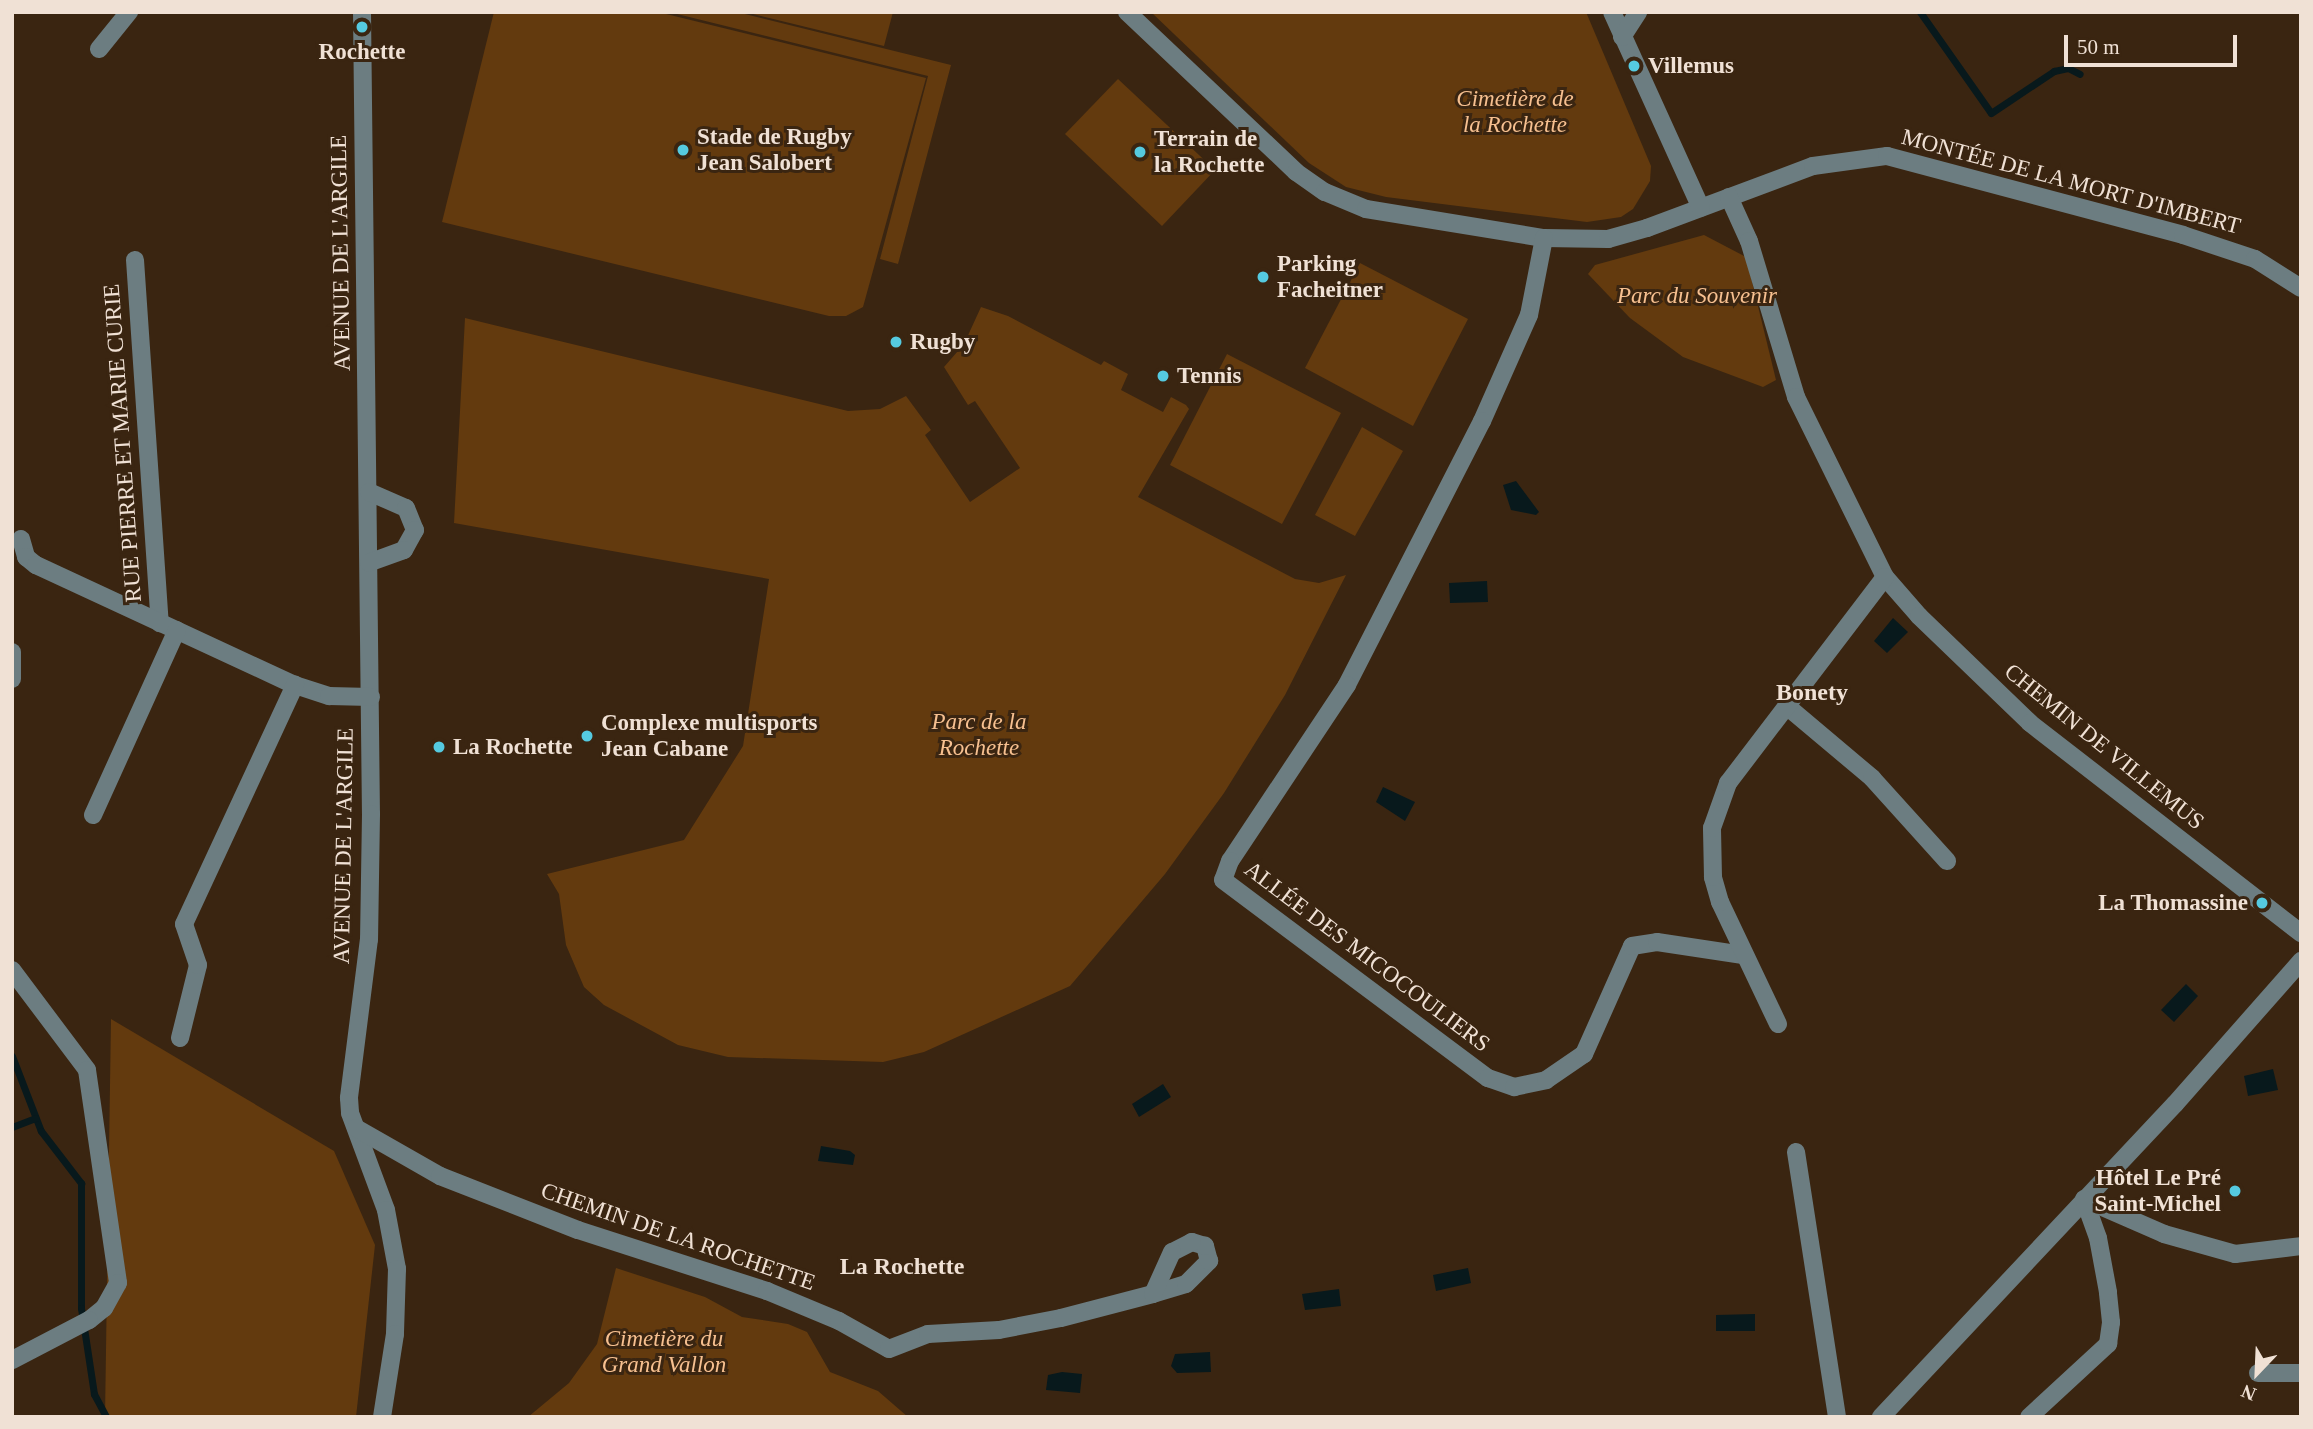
<!DOCTYPE html>
<html>
<head>
<meta charset="utf-8">
<style>
  body { margin:0 }
  #map { position:relative; width:2313px; height:1429px; overflow:hidden; background:#3a2511; font-family:Georgia,serif }
  div>[style] { position:absolute }
  .green>* { inset:0; background:#633a0e }
  .water>* { inset:0; background:#08191c }
  .stream>* { height:7px; margin:-3.5px; padding:0 3.5px; transform-origin:3.5px; border-radius:3.5px; background:#08191c }
  .minor>* { height:18px; margin:-9px; padding:0 9px; transform-origin:9px; border-radius:9px; background:#6c7d81 }
  .dots>* { width:19px; height:19px; translate:-50% -50%; box-sizing:border-box; border:4px solid #3a2511; border-radius:50% }
  span { translate:-50% -50%; white-space:nowrap; text-align:center; line-height:1.15; -webkit-text-stroke:6px #3a2511; paint-order:stroke }
  .poi-label { font-size:23px; color:#f0e1d5; font-weight:700 }
  .left { translate:0 -50%; text-align:left }
  .right { translate:-100% -50%; text-align:right }
  .park-label { font-size:23px; color:#f7c090; font-style:italic }
  .street-label { font-size:23px; color:#f0e1d5 }
  .neighbourhood-label { font-size:24px; color:#f0e1d5; font-weight:700 }
  .frame { position:absolute; inset:0; border:14px solid #f0e1d5; pointer-events:none }
  .north { position:absolute; left:2222px; top:1338px; width:70px; height:70px; -webkit-text-stroke:5px #3a2511; paint-order:stroke; rotate:203deg; font-size:19px; font-weight:700; line-height:28px; text-align:center; color:#f0e1d5 }
  .north::after { content:''; display:block; margin:auto; width:24px; height:32px; background:#f0e1d5; clip-path:polygon(50% 0,100% 100%,50% 72%,0 100%) }
  .scale { position:absolute; left:2064px; top:35px; width:173px; height:32px; box-sizing:border-box; border:4px solid #f0e1d5; border-top:0; padding-left:9px; font-size:21px; line-height:24px; white-space:nowrap; color:#f0e1d5; -webkit-text-stroke:5px #3a2511; paint-order:stroke }
</style>
</head>
<body>
<div id="map">
  <div class="green">
    <i style="clip-path:polygon(494px 12px,658px 12px,926px 78px,863px 307px,846px 316px,829px 316px,442px 222px)"></i>
    <i style="clip-path:polygon(669px 12px,737px 12px,951px 65px,898px 264px,880px 259px,928px 76px)"></i>
    <i style="clip-path:polygon(745px 12px,893px 12px,884px 46px)"></i>
    <i style="clip-path:polygon(1151px 12px,1586px 12px,1651px 166px,1650px 181px,1633px 209px,1621px 217px,1587px 222px,1386px 197px,1346px 187px,1309px 163px)"></i>
    <i style="clip-path:polygon(1118px 79px,1215px 170px,1162px 226px,1065px 134px)"></i>
    <i style="clip-path:polygon(1704px 235px,1746px 257px,1776px 380px,1763px 387px,1683px 357px,1630px 318px,1588px 274px,1595px 265px)"></i>
    <i style="clip-path:polygon(1360px 263px,1468px 319px,1413px 426px,1305px 368px)"></i>
    <i style="clip-path:polygon(981px 307px,1008px 316px,1101px 365px,1104px 361px,1128px 374px,1121px 390px,1163px 412px,1171px 397px,1186px 405px,1189px 409px,1138px 497px,1295px 579px,1319px 583px,1346px 575px,1285px 695px,1224px 793px,1165px 874px,1070px 986px,924px 1052px,883px 1062px,728px 1057px,678px 1045px,604px 1005px,584px 987px,566px 945px,559px 894px,547px 874px,684px 840px,743px 746px,769px 579px,454px 523px,465px 318px,848px 411px,880px 409px,906px 396px,931px 430px,925px 435px,970px 502px,1020px 468px,975px 401px,968px 405px,944px 367px,964px 344px)"></i>
    <i style="clip-path:polygon(1227px 354px,1341px 413px,1282px 524px,1170px 465px)"></i>
    <i style="clip-path:polygon(1362px 427px,1403px 451px,1355px 536px,1315px 515px)"></i>
    <i style="clip-path:polygon(111px 1019px,334px 1151px,375px 1245px,356px 1417px,105px 1417px)"></i>
    <i style="clip-path:polygon(616px 1268px,705px 1297px,742px 1317px,788px 1324px,807px 1332px,830px 1372px,878px 1391px,908px 1417px,528px 1417px,569px 1383px,597px 1344px)"></i>
  </div>
  <div class="water">
    <i style="clip-path:polygon(1516px 481px,1539px 512px,1536px 515px,1511px 510px,1503px 485px)"></i>
    <i style="clip-path:polygon(1487px 581px,1488px 602px,1450px 603px,1449px 583px)"></i>
    <i style="clip-path:polygon(1893px 618px,1908px 632px,1887px 653px,1874px 641px)"></i>
    <i style="clip-path:polygon(1383px 787px,1415px 802px,1405px 821px,1376px 802px)"></i>
    <i style="clip-path:polygon(2186px 984px,2198px 996px,2174px 1022px,2161px 1010px)"></i>
    <i style="clip-path:polygon(2273px 1069px,2278px 1090px,2248px 1096px,2244px 1076px)"></i>
    <i style="clip-path:polygon(1163px 1084px,1171px 1097px,1139px 1117px,1132px 1104px)"></i>
    <i style="clip-path:polygon(821px 1146px,850px 1151px,855px 1155px,853px 1165px,818px 1161px)"></i>
    <i style="clip-path:polygon(1468px 1268px,1471px 1283px,1436px 1291px,1433px 1275px)"></i>
    <i style="clip-path:polygon(1339px 1289px,1341px 1306px,1305px 1310px,1302px 1294px)"></i>
    <i style="clip-path:polygon(1755px 1314px,1755px 1331px,1716px 1331px,1716px 1315px)"></i>
    <i style="clip-path:polygon(1210px 1352px,1211px 1372px,1177px 1373px,1171px 1366px,1175px 1354px)"></i>
    <i style="clip-path:polygon(1062px 1372px,1082px 1374px,1080px 1393px,1046px 1390px,1048px 1375px)"></i>
  </div>
  <div class="stream">
    <i style="left:1920px;top:12px;width:123px;rotate:54.9deg"></i>
    <i style="left:1991px;top:113px;width:76px;rotate:-33.7deg"></i>
    <i style="left:2054px;top:71px;width:14px;rotate:-12deg"></i>
    <i style="left:2068px;top:68px;width:13px;rotate:27deg"></i>
    <i style="left:12px;top:1056px;width:80px;rotate:68.9deg"></i>
    <i style="left:41px;top:1131px;width:66px;rotate:52.4deg"></i>
    <i style="left:81px;top:1183px;width:125px;rotate:90deg"></i>
    <i style="left:81px;top:1308px;width:87px;rotate:81.4deg"></i>
    <i style="left:94px;top:1394px;width:26px;rotate:62deg"></i>
    <i style="left:12px;top:1127px;width:25px;rotate:-21deg"></i>
  </div>
  <div class="minor">
    <i style="left:362px;top:12px;width:802px;rotate:89.36deg"></i>
    <i style="left:371px;top:814px;width:125px;rotate:90.9deg"></i>
    <i style="left:369px;top:939px;width:160px;rotate:97.2deg"></i>
    <i style="left:349px;top:1098px;width:15px;rotate:86deg"></i>
    <i style="left:350px;top:1113px;width:103px;rotate:69.6deg"></i>
    <i style="left:386px;top:1210px;width:60px;rotate:79.4deg"></i>
    <i style="left:397px;top:1269px;width:65px;rotate:91.8deg"></i>
    <i style="left:395px;top:1334px;width:84px;rotate:98.9deg"></i>
    <i style="left:1127px;top:12px;width:233px;rotate:43.4deg"></i>
    <i style="left:1296px;top:172px;width:35px;rotate:35deg"></i>
    <i style="left:1325px;top:192px;width:44px;rotate:22.5deg"></i>
    <i style="left:1366px;top:209px;width:180px;rotate:9.3deg"></i>
    <i style="left:1544px;top:238px;width:64px;rotate:0.9deg"></i>
    <i style="left:1608px;top:239px;width:41px;rotate:-15.8deg"></i>
    <i style="left:1647px;top:228px;width:177px;rotate:-20.5deg"></i>
    <i style="left:1813px;top:166px;width:75px;rotate:-7.7deg"></i>
    <i style="left:1887px;top:156px;width:306px;rotate:14.9deg"></i>
    <i style="left:2183px;top:235px;width:76px;rotate:18.4deg"></i>
    <i style="left:2255px;top:259px;width:54px;rotate:32.2deg"></i>
    <i style="left:1612px;top:12px;width:215px;rotate:65.6deg"></i>
    <i style="left:1622px;top:37px;width:30px;rotate:-57deg"></i>
    <i style="left:99px;top:49px;width:48px;rotate:-51deg"></i>
    <i style="left:1729px;top:197px;width:48px;rotate:65.6deg"></i>
    <i style="left:1749px;top:241px;width:163px;rotate:73.2deg"></i>
    <i style="left:1796px;top:397px;width:201px;rotate:63.7deg"></i>
    <i style="left:1885px;top:577px;width:52px;rotate:48.9deg"></i>
    <i style="left:1919px;top:616px;width:154px;rotate:43.9deg"></i>
    <i style="left:2030px;top:723px;width:343px;rotate:37.8deg"></i>
    <i style="left:1544px;top:238px;width:78px;rotate:101deg"></i>
    <i style="left:1529px;top:315px;width:116px;rotate:113.9deg"></i>
    <i style="left:1482px;top:421px;width:297px;rotate:117.1deg"></i>
    <i style="left:1347px;top:685px;width:211px;rotate:123.6deg"></i>
    <i style="left:1230px;top:861px;width:20px;rotate:110deg"></i>
    <i style="left:1223px;top:880px;width:331px;rotate:36.8deg"></i>
    <i style="left:1488px;top:1078px;width:28px;rotate:19deg"></i>
    <i style="left:1514px;top:1087px;width:33px;rotate:-12deg"></i>
    <i style="left:1546px;top:1080px;width:46px;rotate:-34.4deg"></i>
    <i style="left:1584px;top:1054px;width:118px;rotate:-66deg"></i>
    <i style="left:1632px;top:946px;width:25px;rotate:-9deg"></i>
    <i style="left:1657px;top:942px;width:87px;rotate:8.6deg"></i>
    <i style="left:135px;top:260px;width:364px;rotate:86.1deg"></i>
    <i style="left:369px;top:492px;width:40px;rotate:23.4deg"></i>
    <i style="left:406px;top:508px;width:24px;rotate:68deg"></i>
    <i style="left:415px;top:530px;width:23px;rotate:119deg"></i>
    <i style="left:404px;top:550px;width:37px;rotate:160deg"></i>
    <i style="left:21px;top:539px;width:19px;rotate:74deg"></i>
    <i style="left:26px;top:557px;width:13px;rotate:39deg"></i>
    <i style="left:36px;top:565px;width:285px;rotate:24.9deg"></i>
    <i style="left:295px;top:685px;width:36px;rotate:18deg"></i>
    <i style="left:329px;top:696px;width:42px;rotate:1.4deg"></i>
    <i style="left:12px;top:652px;width:27px;rotate:90deg"></i>
    <i style="left:1789px;top:708px;width:109px;rotate:40.1deg"></i>
    <i style="left:1872px;top:778px;width:112px;rotate:47.9deg"></i>
    <i style="left:93px;top:815px;width:203px;rotate:-65.6deg"></i>
    <i style="left:12px;top:970px;width:125px;rotate:53.1deg"></i>
    <i style="left:87px;top:1070px;width:215px;rotate:81.7deg"></i>
    <i style="left:118px;top:1283px;width:29px;rotate:119deg"></i>
    <i style="left:104px;top:1308px;width:19px;rotate:141deg"></i>
    <i style="left:89px;top:1320px;width:87px;rotate:152.5deg"></i>
    <i style="left:1778px;top:1024px;width:135px;rotate:-115.4deg"></i>
    <i style="left:1720px;top:902px;width:26px;rotate:-106deg"></i>
    <i style="left:1713px;top:877px;width:49px;rotate:-91.2deg"></i>
    <i style="left:1712px;top:828px;width:48px;rotate:-70.4deg"></i>
    <i style="left:1728px;top:783px;width:259px;rotate:-52.7deg"></i>
    <i style="left:180px;top:1038px;width:75px;rotate:-76.1deg"></i>
    <i style="left:198px;top:965px;width:43px;rotate:-108.9deg"></i>
    <i style="left:184px;top:924px;width:264px;rotate:-65.1deg"></i>
    <i style="left:356px;top:1128px;width:97px;rotate:29.7deg"></i>
    <i style="left:440px;top:1176px;width:148px;rotate:21.4deg"></i>
    <i style="left:578px;top:1230px;width:199px;rotate:17.9deg"></i>
    <i style="left:767px;top:1291px;width:78px;rotate:22.6deg"></i>
    <i style="left:839px;top:1321px;width:57px;rotate:29.2deg"></i>
    <i style="left:889px;top:1349px;width:42px;rotate:-21deg"></i>
    <i style="left:928px;top:1334px;width:71px;rotate:-3.2deg"></i>
    <i style="left:999px;top:1330px;width:63px;rotate:-11deg"></i>
    <i style="left:1061px;top:1318px;width:95px;rotate:-14.6deg"></i>
    <i style="left:1153px;top:1294px;width:34px;rotate:-17deg"></i>
    <i style="left:1186px;top:1284px;width:33px;rotate:-45deg"></i>
    <i style="left:1209px;top:1261px;width:16px;rotate:-105deg"></i>
    <i style="left:1205px;top:1246px;width:14px;rotate:-163deg"></i>
    <i style="left:1192px;top:1242px;width:22px;rotate:153deg"></i>
    <i style="left:1172px;top:1252px;width:46px;rotate:114.3deg"></i>
    <i style="left:1796px;top:1152px;width:268px;rotate:81.2deg"></i>
    <i style="left:2084px;top:1199px;width:87px;rotate:23.6deg"></i>
    <i style="left:2164px;top:1234px;width:74px;rotate:15.7deg"></i>
    <i style="left:2235px;top:1254px;width:66px;rotate:-6.9deg"></i>
    <i style="left:2258px;top:1373px;width:43px"></i>
    <i style="left:1881px;top:1417px;width:429px;rotate:-46.8deg"></i>
    <i style="left:2175px;top:1104px;width:191px;rotate:-48.6deg"></i>
    <i style="left:2029px;top:1417px;width:108px;rotate:-42.7deg"></i>
    <i style="left:2108px;top:1344px;width:22px;rotate:-82deg"></i>
    <i style="left:2111px;top:1322px;width:30px;rotate:-96deg"></i>
    <i style="left:2108px;top:1292px;width:55px;rotate:-100.5deg"></i>
    <i style="left:2098px;top:1238px;width:41px;rotate:-109.7deg"></i>
  </div>
  <div class="dots">
    <i style="left:362px;top:27px;background:#55cae0"></i>
    <i style="left:1634px;top:66px;background:#55cae0"></i>
    <i style="left:683px;top:150px;background:#55cae0"></i>
    <i style="left:1140px;top:152px;background:#55cae0"></i>
    <i style="left:1263px;top:277px;background:#55cae0"></i>
    <i style="left:896px;top:342px;background:#55cae0"></i>
    <i style="left:1163px;top:376px;background:#55cae0"></i>
    <i style="left:587px;top:736px;background:#55cae0"></i>
    <i style="left:439px;top:747px;background:#55cae0"></i>
    <i style="left:2262px;top:903px;background:#55cae0"></i>
    <i style="left:2235px;top:1191px;background:#55cae0"></i>
  </div>
  <div class="poi-label">
    <span style="left:362px;top:52px">Rochette</span>
    <span class="left" style="left:1648px;top:66px">Villemus</span>
    <span class="left" style="left:697px;top:150px">Stade de Rugby<br>Jean Salobert</span>
    <span class="left" style="left:1154px;top:152px">Terrain de<br>la Rochette</span>
    <span class="left" style="left:1277px;top:277px">Parking<br>Facheitner</span>
    <span class="left" style="left:910px;top:342px">Rugby</span>
    <span class="left" style="left:1177px;top:376px">Tennis</span>
    <span class="left" style="left:601px;top:736px">Complexe multisports<br>Jean Cabane</span>
    <span class="left" style="left:453px;top:747px">La Rochette</span>
    <span class="right" style="left:2248px;top:903px">La Thomassine</span>
    <span class="right" style="left:2221px;top:1191px">Hôtel Le Pré<br>Saint-Michel</span>
  </div>
  <div class="park-label">
    <span style="left:1515px;top:112px">Cimetière de<br>la Rochette</span>
    <span style="left:1697px;top:296px">Parc du Souvenir</span>
    <span style="left:979px;top:735px">Parc de la<br>Rochette</span>
    <span style="left:664px;top:1352px">Cimetière du<br>Grand Vallon</span>
  </div>
  <div class="street-label">
    <span style="left:2071px;top:182px;rotate:15deg">MONTÉE DE LA MORT D'IMBERT</span>
    <span style="left:341px;top:253px;rotate:-91deg">AVENUE DE L'ARGILE</span>
    <span style="left:123px;top:443px;rotate:-94deg">RUE PIERRE ET MARIE CURIE</span>
    <span style="left:2104px;top:747px;rotate:39deg">CHEMIN DE VILLEMUS</span>
    <span style="left:344px;top:846px;rotate:-89deg">AVENUE DE L'ARGILE</span>
    <span style="left:1367px;top:957px;rotate:37deg">ALLÉE DES MICOCOULIERS</span>
    <span style="left:678px;top:1237px;rotate:19deg">CHEMIN DE LA ROCHETTE</span>
  </div>
  <div class="neighbourhood-label">
    <span style="left:1812px;top:693px">Bonety</span>
    <span style="left:902px;top:1267px">La Rochette</span>
  </div>
  <div class="frame"></div>
  <div class="north">N</div>
  <div class="scale">50 m</div>
</div>
</body>
</html>
